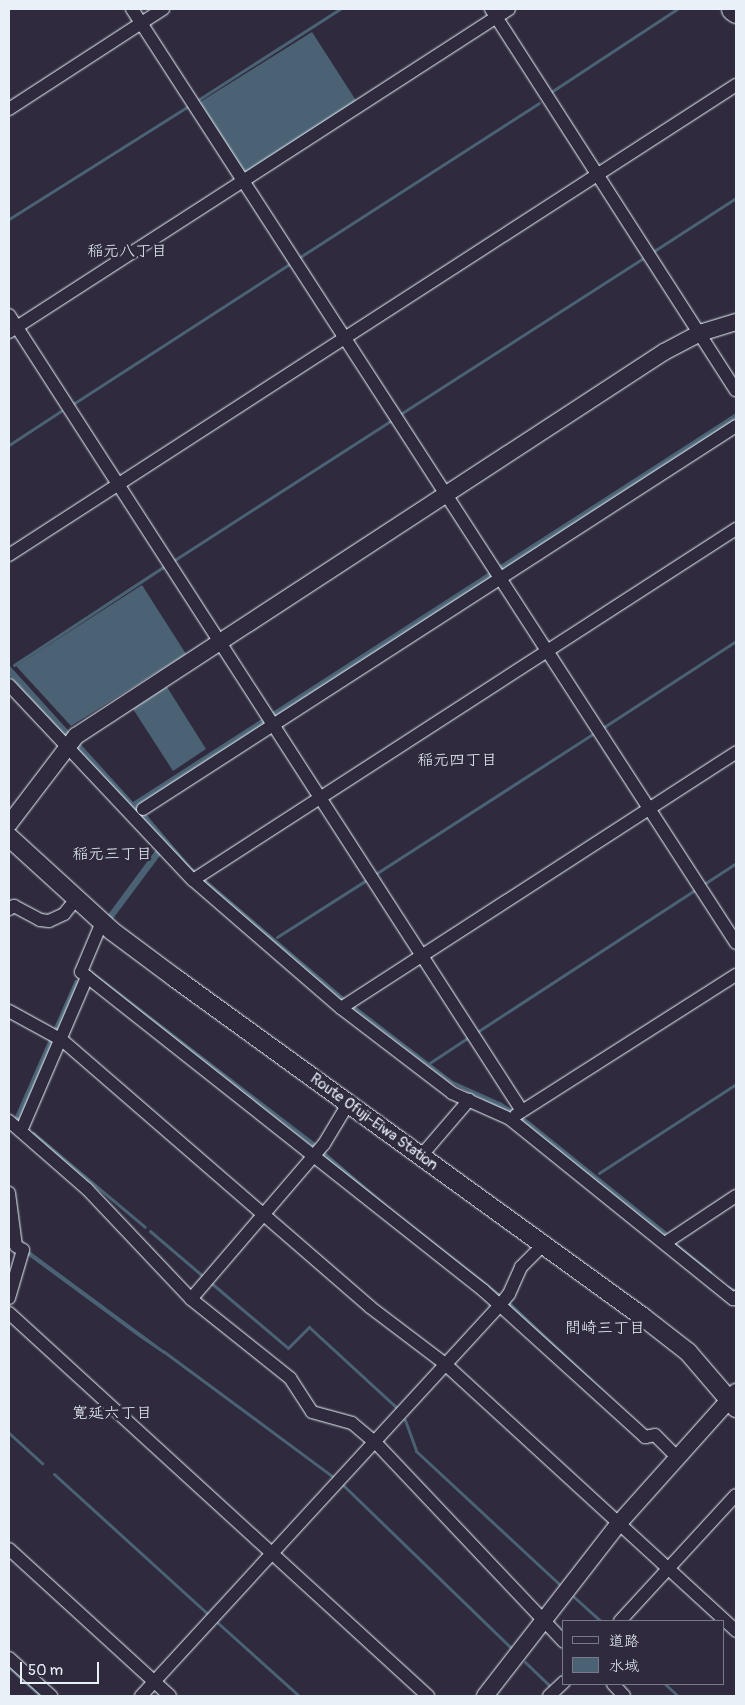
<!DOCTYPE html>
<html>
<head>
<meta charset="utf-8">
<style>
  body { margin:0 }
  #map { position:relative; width:745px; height:1705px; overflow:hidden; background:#2f2a3d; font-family:Pangolin,"Klee One",sans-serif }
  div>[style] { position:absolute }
  .water>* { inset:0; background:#4a6274 }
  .stream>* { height:3px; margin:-1.5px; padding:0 1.5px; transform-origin:1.5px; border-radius:1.5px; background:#4a6274 }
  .roads { filter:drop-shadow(0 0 1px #e8f1f8) drop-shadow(0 0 1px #e8f1f8) }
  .minor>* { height:12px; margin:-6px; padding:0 6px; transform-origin:6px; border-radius:6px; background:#2f2a3d }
  .tertiary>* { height:16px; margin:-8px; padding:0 8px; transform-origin:8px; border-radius:8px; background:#2f2a3d }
  .secondary>* { height:18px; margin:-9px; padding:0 9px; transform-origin:9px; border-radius:9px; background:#2f2a3d }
  .trunk>* { height:21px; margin:-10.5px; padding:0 10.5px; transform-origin:10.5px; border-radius:10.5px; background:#2f2a3d }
  span { translate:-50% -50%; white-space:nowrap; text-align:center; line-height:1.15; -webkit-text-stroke:5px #2f2a3d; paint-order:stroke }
  .street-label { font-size:15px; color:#e8f1f8 }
  .neighbourhood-label { font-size:16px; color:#e8f1f8 }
  .frame { position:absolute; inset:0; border:10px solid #e8f1f8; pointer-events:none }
  .legend { position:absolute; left:562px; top:1620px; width:162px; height:65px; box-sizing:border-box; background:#2f2a3d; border:1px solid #797a88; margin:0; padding:6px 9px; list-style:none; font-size:15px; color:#e8f1f8 }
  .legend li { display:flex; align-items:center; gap:10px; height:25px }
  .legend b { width:25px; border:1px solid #797a88 }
  .scale { position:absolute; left:20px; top:1662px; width:79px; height:22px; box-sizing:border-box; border:2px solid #e8f1f8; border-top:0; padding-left:6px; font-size:15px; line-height:18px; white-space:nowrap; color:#e8f1f8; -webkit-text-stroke:4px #2f2a3d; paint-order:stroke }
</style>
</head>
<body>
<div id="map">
  <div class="water">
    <i style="clip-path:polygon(312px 32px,357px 102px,245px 173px,200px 102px)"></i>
    <i style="clip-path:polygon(736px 413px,736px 421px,145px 813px,191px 867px,346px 999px,453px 1081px,502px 1103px,529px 1121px,668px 1233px,664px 1235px,512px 1114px,450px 1083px,340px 999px,165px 849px,112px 920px,107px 916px,161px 843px,9px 675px,9px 665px,133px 802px)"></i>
    <i style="clip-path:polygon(142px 585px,186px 654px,71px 726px,16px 666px)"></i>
    <i style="clip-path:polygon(167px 687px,206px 749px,173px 771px,133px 709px)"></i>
    <i style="clip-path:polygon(90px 970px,318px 1145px,316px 1149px,91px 976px)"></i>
    <i style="clip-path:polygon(75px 980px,80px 981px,19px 1122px,14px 1119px)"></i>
    <i style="clip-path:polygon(324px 1151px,390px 1208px,509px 1301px,645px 1430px,322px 1155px)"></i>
    <i style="clip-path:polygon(28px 1250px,166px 1352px,164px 1354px,139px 1337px,26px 1254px)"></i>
  </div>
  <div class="stream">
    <i style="left:551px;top:92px;width:151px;rotate:-33.4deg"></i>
    <i style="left:198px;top:100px;width:169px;rotate:-32.7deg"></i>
    <i style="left:9px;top:219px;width:214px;rotate:-32.2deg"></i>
    <i style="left:654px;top:251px;width:98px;rotate:-32.9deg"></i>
    <i style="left:300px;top:257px;width:284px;rotate:-32.8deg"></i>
    <i style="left:73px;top:404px;width:260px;rotate:-32.9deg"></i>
    <i style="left:402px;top:413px;width:285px;rotate:-32.7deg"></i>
    <i style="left:9px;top:445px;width:62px;rotate:-33.2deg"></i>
    <i style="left:173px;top:561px;width:260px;rotate:-32.8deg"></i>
    <i style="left:14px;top:665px;width:181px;rotate:-33.3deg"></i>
    <i style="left:604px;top:727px;width:158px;rotate:-33.1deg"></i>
    <i style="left:377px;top:873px;width:257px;rotate:-32.8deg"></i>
    <i style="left:704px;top:884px;width:38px;rotate:-33deg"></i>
    <i style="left:277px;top:937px;width:104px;rotate:-32.5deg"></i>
    <i style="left:477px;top:1032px;width:260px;rotate:-33.1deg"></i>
    <i style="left:428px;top:1064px;width:49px;rotate:-33.4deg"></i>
    <i style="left:33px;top:1133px;width:146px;rotate:40deg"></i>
    <i style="left:599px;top:1173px;width:163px;rotate:-33deg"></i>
    <i style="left:150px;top:1231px;width:72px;rotate:40.5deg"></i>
    <i style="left:675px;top:1244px;width:45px;rotate:38.7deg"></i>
    <i style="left:210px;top:1282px;width:102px;rotate:40.2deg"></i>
    <i style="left:288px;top:1348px;width:30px;rotate:-45deg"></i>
    <i style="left:309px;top:1327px;width:118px;rotate:42.6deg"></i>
    <i style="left:728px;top:1287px;width:9px;rotate:27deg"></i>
    <i style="left:163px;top:1351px;width:212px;rotate:36.5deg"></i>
    <i style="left:405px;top:1420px;width:33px;rotate:70deg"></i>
    <i style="left:416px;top:1451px;width:195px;rotate:42.9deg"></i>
    <i style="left:9px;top:1433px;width:45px;rotate:42.3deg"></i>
    <i style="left:54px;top:1474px;width:208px;rotate:42.3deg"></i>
    <i style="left:343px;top:1485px;width:233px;rotate:44.1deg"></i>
    <i style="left:574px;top:1597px;width:36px;rotate:42deg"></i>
    <i style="left:218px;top:1623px;width:109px;rotate:42deg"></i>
    <i style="left:525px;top:1662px;width:33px;rotate:44deg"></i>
    <i style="left:9px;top:1667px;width:43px;rotate:42.2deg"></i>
    <i style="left:665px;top:1684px;width:18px;rotate:43deg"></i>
  </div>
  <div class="roads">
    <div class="minor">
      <i style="left:132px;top:9px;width:1112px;rotate:57.11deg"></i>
      <i style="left:491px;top:9px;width:453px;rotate:57.3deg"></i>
      <i style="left:9px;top:109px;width:184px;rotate:-33deg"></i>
      <i style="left:9px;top:315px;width:947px;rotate:57.2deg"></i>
      <i style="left:9px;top:332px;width:595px;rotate:-32.86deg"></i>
      <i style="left:9px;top:555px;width:866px;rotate:-32.88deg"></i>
      <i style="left:9px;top:685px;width:268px;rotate:46.7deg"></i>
      <i style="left:193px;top:880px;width:196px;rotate:40.9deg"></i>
      <i style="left:341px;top:1008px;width:140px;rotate:37.4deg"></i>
      <i style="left:452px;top:1093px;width:64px;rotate:24.1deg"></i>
      <i style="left:510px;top:1119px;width:287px;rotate:38.9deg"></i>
      <i style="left:733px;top:1299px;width:4px;rotate:-34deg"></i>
      <i style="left:143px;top:809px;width:706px;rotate:-32.86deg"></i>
      <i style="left:193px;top:880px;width:647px;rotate:-32.88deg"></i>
      <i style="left:9px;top:909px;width:6px;rotate:-31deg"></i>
      <i style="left:14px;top:906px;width:30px;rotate:28deg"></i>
      <i style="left:40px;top:920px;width:9px;rotate:6deg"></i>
      <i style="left:49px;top:921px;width:17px;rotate:-25deg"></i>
      <i style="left:64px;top:914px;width:19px;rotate:-51deg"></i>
      <i style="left:102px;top:922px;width:54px;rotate:112.8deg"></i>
      <i style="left:81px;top:972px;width:513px;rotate:38.35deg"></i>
      <i style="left:483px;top:1290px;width:219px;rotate:42.2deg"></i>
      <i style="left:645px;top:1437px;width:10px;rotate:-11deg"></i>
      <i style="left:655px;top:1435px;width:31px;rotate:45deg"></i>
      <i style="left:341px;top:1008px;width:471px;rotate:-32.9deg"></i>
      <i style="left:9px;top:1011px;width:60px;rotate:28.7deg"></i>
      <i style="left:62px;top:1040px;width:408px;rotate:40.9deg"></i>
      <i style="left:370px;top:1307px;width:94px;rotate:37.2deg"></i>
      <i style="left:445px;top:1364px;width:395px;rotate:42.5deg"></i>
      <i style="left:516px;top:1115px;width:261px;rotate:-32.5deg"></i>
      <i style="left:9px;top:1121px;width:103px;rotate:41.1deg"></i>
      <i style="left:87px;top:1189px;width:151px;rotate:46.6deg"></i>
      <i style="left:191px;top:1299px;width:127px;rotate:38.6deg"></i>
      <i style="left:290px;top:1378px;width:40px;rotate:57.1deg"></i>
      <i style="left:312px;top:1412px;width:41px;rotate:15.4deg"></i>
      <i style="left:352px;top:1423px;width:30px;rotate:40deg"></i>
      <i style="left:375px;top:1442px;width:275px;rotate:46.6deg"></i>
      <i style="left:21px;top:1131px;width:168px;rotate:-66.8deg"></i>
      <i style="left:421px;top:1156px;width:74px;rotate:-49.4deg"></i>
      <i style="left:9px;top:1193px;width:53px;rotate:82.5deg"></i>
      <i style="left:16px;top:1246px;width:8px;rotate:30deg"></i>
      <i style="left:23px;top:1250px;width:50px;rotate:106.3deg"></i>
      <i style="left:665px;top:1243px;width:85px;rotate:-33.5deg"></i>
      <i style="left:191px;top:1299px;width:204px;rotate:-49.4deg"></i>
      <i style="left:324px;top:1144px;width:47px;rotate:-59deg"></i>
      <i style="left:9px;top:1313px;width:568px;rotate:42.43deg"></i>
      <i style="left:9px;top:1549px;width:218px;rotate:42.4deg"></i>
      <i style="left:620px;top:1621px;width:171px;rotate:-47.4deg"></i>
      <i style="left:9px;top:1658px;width:57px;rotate:42.1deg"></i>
      <i style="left:613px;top:1684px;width:16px;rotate:47deg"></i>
      <i style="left:141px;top:1696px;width:531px;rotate:-47.44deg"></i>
      <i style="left:500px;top:1305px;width:14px;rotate:-51deg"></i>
      <i style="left:509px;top:1294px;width:30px;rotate:-66deg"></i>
      <i style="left:521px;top:1267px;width:31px;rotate:-45deg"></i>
      <i style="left:549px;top:1696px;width:21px;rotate:-43deg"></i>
    </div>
    <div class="tertiary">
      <i style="left:9px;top:824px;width:111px;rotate:-52.7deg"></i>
      <i style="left:76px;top:736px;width:702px;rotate:-33.15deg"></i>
      <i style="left:664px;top:352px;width:41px;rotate:-27.8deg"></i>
      <i style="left:700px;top:333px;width:38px;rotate:-17deg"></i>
      <i style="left:485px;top:1696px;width:219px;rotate:-52.2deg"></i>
      <i style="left:619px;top:1523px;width:176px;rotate:-48.2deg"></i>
    </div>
    <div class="secondary">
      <i style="left:9px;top:837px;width:139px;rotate:42.4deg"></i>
      <i style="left:112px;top:931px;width:79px;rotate:36.7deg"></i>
      <i style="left:175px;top:978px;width:578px;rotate:35.92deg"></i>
      <i style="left:643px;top:1317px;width:57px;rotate:37.9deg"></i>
      <i style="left:688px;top:1352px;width:74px;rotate:49.4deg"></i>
    </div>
    <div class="trunk">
      <i style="left:732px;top:9px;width:5px;rotate:37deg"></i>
    </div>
  </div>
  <div class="street-label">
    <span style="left:374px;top:1122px;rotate:36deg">Route Ofuji-Eiwa Station</span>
  </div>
  <div class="neighbourhood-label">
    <span style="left:127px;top:251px">稲元八丁目</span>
    <span style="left:457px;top:760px">稲元四丁目</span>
    <span style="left:112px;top:854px">稲元三丁目</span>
    <span style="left:605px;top:1328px">間崎三丁目</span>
    <span style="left:112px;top:1413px">寛延六丁目</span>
  </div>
  <div class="frame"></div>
  <ul class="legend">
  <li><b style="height:6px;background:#2f2a3d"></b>道路</li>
  <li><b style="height:14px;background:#4a6274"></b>水域</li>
  </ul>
  <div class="scale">50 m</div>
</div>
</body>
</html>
